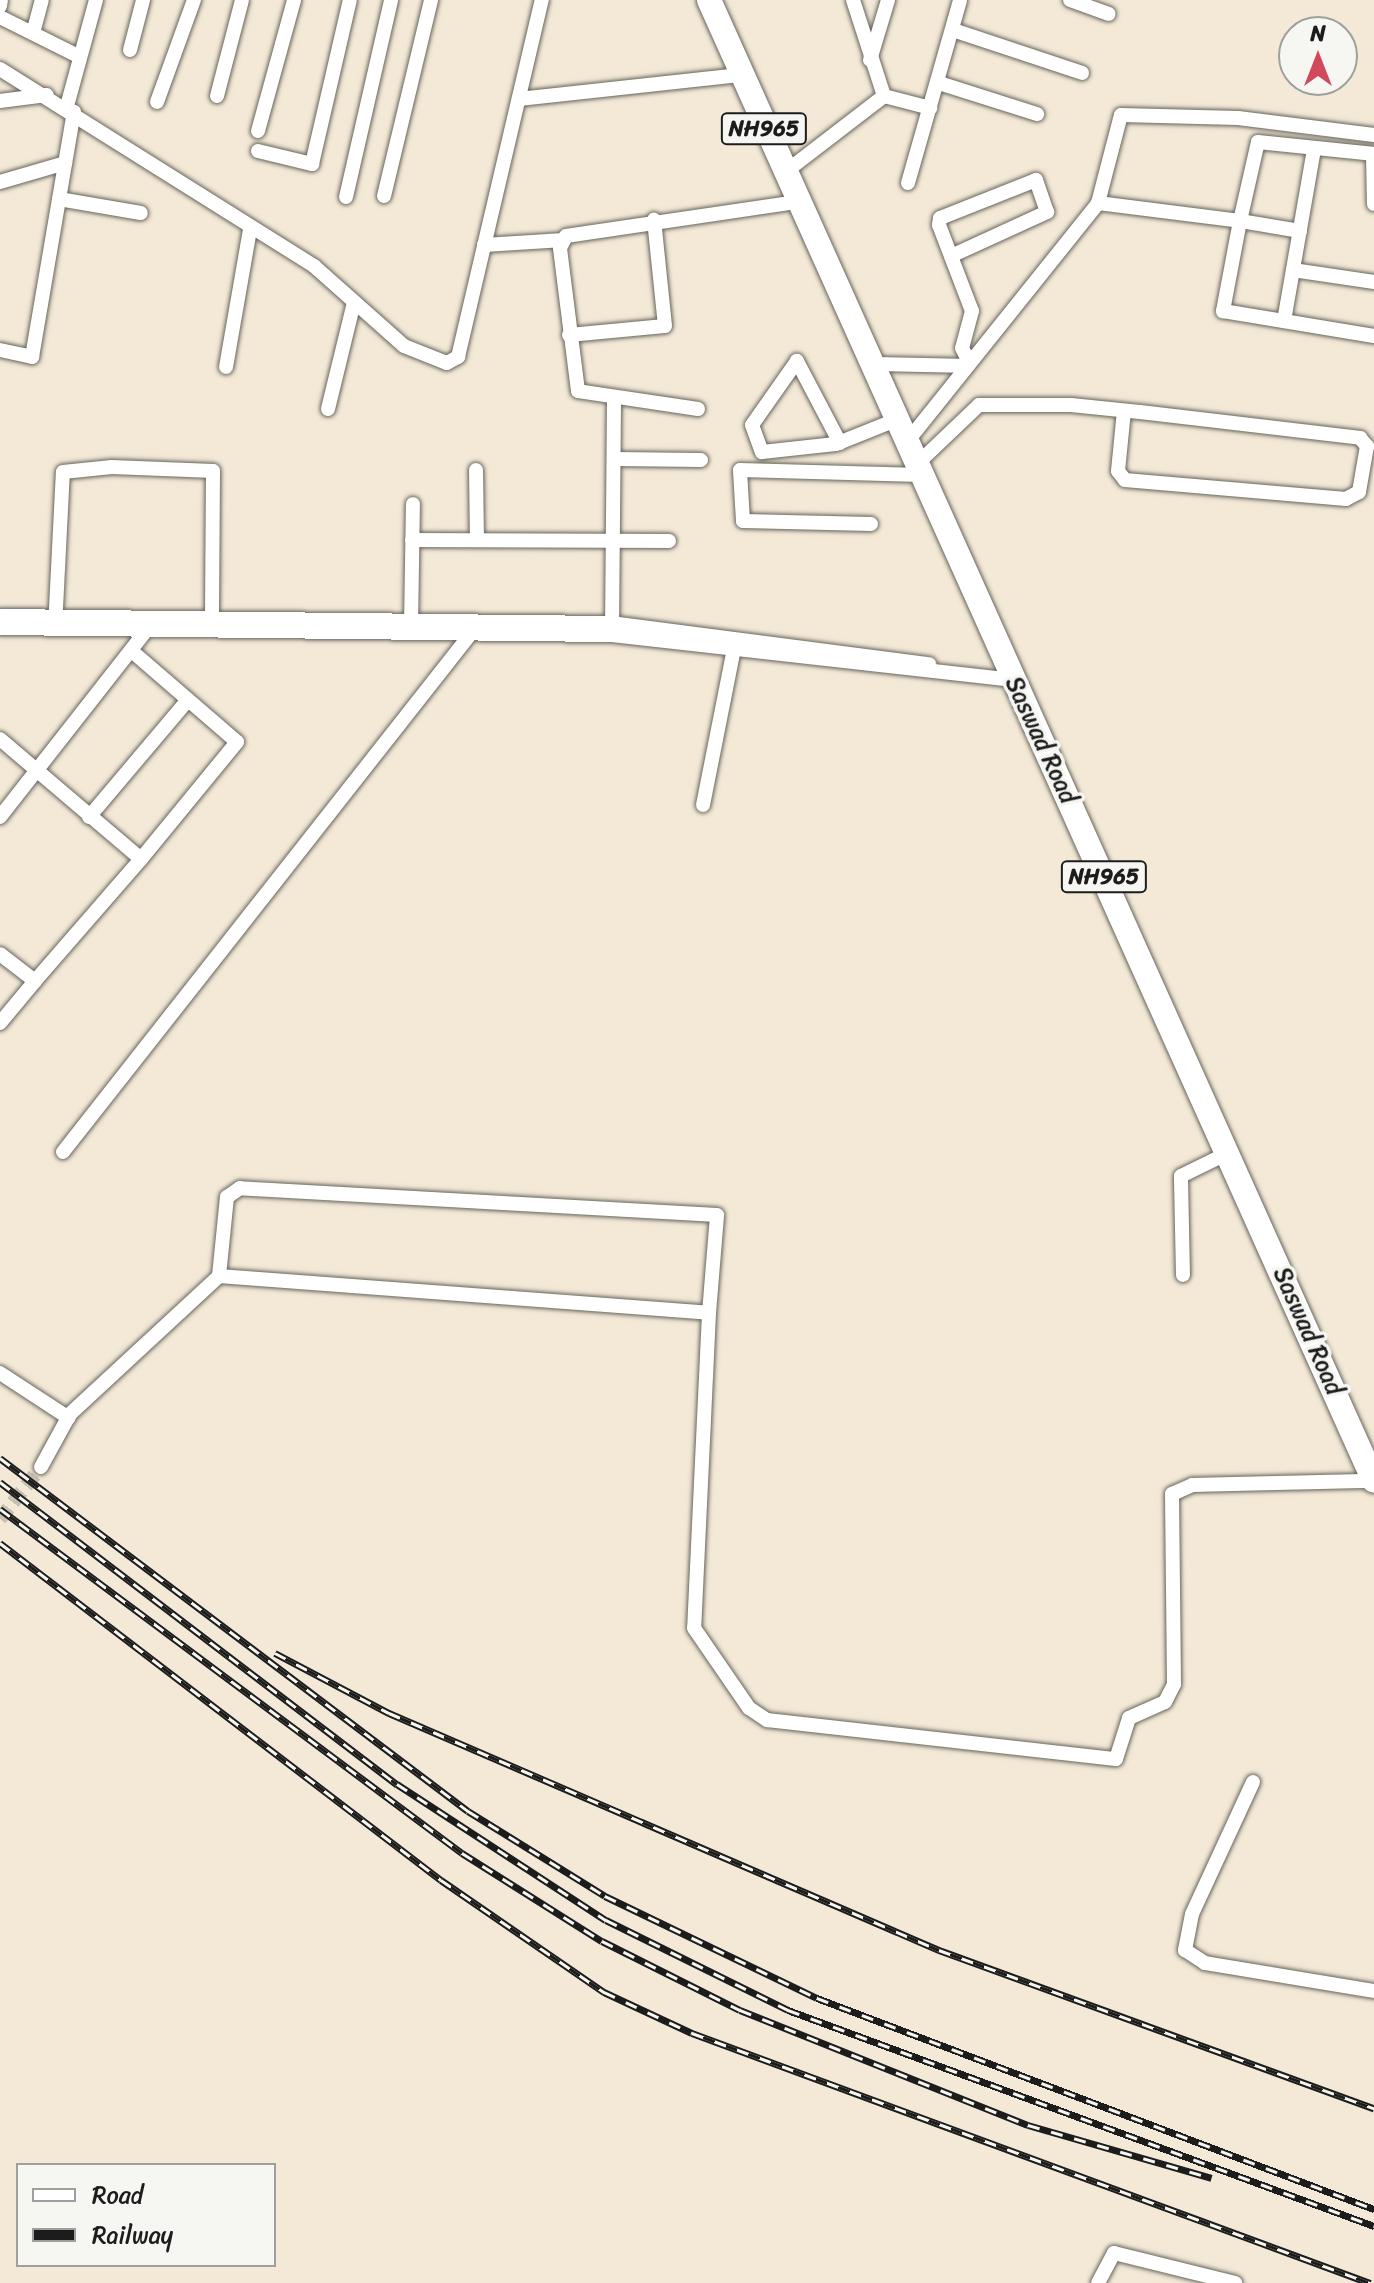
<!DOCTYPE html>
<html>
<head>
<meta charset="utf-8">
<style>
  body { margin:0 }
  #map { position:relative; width:1374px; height:2283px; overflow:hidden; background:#f3e9d6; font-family:Sriracha,sans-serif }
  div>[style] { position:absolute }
  .street-tunnel>* { height:14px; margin-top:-7px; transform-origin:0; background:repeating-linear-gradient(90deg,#c8c0b1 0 14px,transparent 0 21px) }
  .roads { filter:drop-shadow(0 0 2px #67645d) drop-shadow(0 0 2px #67645d) }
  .street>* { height:14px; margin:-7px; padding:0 7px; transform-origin:7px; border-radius:7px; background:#fff }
  .highway>* { height:24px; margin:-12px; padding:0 12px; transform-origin:12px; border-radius:12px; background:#fff }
  .rail>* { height:7px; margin-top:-3.5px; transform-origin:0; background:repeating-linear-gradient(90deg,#f6f6f2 0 12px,#1c1c1c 0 24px); box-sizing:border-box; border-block:2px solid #1c1c1c }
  span { translate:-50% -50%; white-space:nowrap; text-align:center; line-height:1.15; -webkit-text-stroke:7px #f6f6f2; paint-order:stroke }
  .shield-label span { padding:2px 6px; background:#f6f6f2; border:2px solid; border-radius:6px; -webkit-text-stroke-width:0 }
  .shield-label { font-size:22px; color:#1c1c1c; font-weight:700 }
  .street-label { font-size:24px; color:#1c1c1c }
  .legend { position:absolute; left:16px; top:2163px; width:260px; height:104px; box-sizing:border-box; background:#f6f6f2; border:2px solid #9f9f9c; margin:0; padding:10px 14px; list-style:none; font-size:24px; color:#1c1c1c }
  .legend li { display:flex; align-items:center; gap:16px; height:40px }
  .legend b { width:40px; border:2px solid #9f9f9c }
  .north { position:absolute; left:1278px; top:16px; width:80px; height:80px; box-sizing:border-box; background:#f6f6f2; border:2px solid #9f9f9c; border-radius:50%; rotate:0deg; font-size:22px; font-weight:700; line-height:32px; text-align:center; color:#1c1c1c }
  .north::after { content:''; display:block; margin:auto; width:28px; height:36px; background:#d1495b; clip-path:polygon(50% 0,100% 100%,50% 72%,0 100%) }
</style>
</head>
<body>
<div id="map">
  <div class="street-tunnel">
    <i style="left:0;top:1519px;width:66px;rotate:-51.7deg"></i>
  </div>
  <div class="roads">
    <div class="street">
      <i style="left:853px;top:0;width:101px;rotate:72.1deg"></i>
      <i style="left:1070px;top:0;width:41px;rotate:19.7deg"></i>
      <i style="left:0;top:6px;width:6px;rotate:-81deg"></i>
      <i style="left:0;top:17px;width:89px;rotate:26.6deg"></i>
      <i style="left:953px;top:30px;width:136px;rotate:18.4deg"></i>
      <i style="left:33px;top:33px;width:34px;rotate:-75deg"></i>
      <i style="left:130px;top:50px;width:52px;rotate:-75.4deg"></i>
      <i style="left:870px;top:60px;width:63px;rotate:-73.3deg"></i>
      <i style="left:0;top:69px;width:371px;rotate:32.1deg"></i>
      <i style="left:314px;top:266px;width:120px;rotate:41.6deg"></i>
      <i style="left:404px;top:346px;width:46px;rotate:21.6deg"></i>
      <i style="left:447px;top:363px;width:13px;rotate:-29deg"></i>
      <i style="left:458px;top:357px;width:367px;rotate:-76.8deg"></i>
      <i style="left:939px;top:83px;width:103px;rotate:17.6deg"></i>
      <i style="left:217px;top:96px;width:99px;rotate:-75.4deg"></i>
      <i style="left:884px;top:96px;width:48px;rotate:14.6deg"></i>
      <i style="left:519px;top:99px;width:222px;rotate:-6.2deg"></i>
      <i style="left:0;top:101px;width:47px;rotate:-7.3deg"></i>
      <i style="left:157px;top:102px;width:109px;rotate:-70.1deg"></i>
      <i style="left:67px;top:106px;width:110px;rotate:-74.7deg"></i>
      <i style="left:258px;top:131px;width:136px;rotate:-74.6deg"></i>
      <i style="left:258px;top:151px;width:56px;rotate:13.5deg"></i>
      <i style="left:312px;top:164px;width:168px;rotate:-77deg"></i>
      <i style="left:1373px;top:154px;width:50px;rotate:88.9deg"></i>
      <i style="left:784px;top:173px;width:126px;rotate:-37.6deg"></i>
      <i style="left:0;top:182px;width:68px;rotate:-16.3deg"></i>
      <i style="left:908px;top:183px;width:190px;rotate:-74.1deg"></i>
      <i style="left:384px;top:196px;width:202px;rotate:-76.5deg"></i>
      <i style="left:346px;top:197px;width:202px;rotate:-77.1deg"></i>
      <i style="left:59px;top:199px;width:83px;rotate:9.7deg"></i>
      <i style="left:1098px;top:203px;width:143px;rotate:7.2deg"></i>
      <i style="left:1240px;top:221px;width:81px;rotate:-77.2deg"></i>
      <i style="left:1258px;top:142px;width:117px;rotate:5.9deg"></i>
      <i style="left:1300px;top:231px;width:61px;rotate:-170.5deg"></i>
      <i style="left:1240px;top:221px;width:92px;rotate:100.7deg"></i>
      <i style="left:1223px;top:311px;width:153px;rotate:9.4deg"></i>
      <i style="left:484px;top:245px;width:80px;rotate:-3.6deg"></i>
      <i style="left:951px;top:256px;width:106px;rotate:-24.6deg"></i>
      <i style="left:1047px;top:212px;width:34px;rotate:-109deg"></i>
      <i style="left:1036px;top:180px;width:103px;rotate:158.4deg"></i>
      <i style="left:940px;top:218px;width:7px;rotate:98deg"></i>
      <i style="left:939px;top:225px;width:92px;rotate:69deg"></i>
      <i style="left:972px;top:311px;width:38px;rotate:105deg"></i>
      <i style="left:962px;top:348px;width:16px;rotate:63deg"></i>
      <i style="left:1293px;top:270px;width:82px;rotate:8.4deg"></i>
      <i style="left:1284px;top:321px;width:175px;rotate:-80.1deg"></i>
      <i style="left:569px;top:335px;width:96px;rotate:-5.4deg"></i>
      <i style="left:665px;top:326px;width:107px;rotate:-95.9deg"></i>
      <i style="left:0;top:350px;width:33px;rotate:12deg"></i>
      <i style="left:32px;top:357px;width:249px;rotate:-80.3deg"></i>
      <i style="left:871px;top:364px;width:94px;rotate:1.2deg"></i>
      <i style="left:226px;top:367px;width:139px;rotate:-80.1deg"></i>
      <i style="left:328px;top:409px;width:110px;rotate:-76.3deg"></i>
      <i style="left:698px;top:409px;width:121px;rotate:-171.5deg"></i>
      <i style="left:578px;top:391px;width:144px;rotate:-97.2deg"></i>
      <i style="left:560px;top:248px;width:13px;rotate:-63deg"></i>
      <i style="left:566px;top:236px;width:232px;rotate:-8.4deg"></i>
      <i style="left:840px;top:443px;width:93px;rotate:-117.7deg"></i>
      <i style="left:797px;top:361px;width:78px;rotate:125.1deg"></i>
      <i style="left:752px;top:425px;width:29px;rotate:70deg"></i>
      <i style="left:762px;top:452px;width:74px;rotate:-6.2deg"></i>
      <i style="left:836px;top:444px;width:65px;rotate:-21.8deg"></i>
      <i style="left:906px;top:443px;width:307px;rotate:-51.3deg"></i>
      <i style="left:1098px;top:203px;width:91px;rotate:-75.4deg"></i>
      <i style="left:1121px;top:115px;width:117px;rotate:1.5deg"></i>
      <i style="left:1238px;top:118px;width:137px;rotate:7.1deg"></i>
      <i style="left:614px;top:459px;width:87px;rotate:0.7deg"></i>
      <i style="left:916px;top:465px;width:87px;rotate:-43.6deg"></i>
      <i style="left:979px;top:405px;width:92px"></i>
      <i style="left:1071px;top:405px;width:69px;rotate:5.8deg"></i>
      <i style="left:1140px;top:412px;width:222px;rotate:6.7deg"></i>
      <i style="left:1360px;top:438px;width:11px;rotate:49deg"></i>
      <i style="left:1367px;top:446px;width:47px;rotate:99.9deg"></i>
      <i style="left:1359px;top:492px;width:15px;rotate:152deg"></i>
      <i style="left:1346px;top:499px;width:222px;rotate:-175.1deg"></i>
      <i style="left:1125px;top:480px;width:11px;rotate:-128deg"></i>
      <i style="left:1118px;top:471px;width:60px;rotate:-84.3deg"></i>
      <i style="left:476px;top:470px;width:69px;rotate:89.2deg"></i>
      <i style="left:871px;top:524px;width:128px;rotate:-178.7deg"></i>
      <i style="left:743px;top:521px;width:51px;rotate:-93.4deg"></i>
      <i style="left:740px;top:470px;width:181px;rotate:1.6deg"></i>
      <i style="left:412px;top:540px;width:257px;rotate:0.2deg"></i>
      <i style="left:0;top:616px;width:612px;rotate:0.66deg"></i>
      <i style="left:612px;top:623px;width:320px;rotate:7.4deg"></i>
      <i style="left:411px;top:627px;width:123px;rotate:-89.1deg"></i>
      <i style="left:0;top:628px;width:612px;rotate:0.66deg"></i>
      <i style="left:612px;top:635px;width:404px;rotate:6.4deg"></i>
      <i style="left:55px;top:628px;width:156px;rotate:-87.1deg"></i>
      <i style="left:63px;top:472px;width:49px;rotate:-5.8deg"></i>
      <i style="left:112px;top:467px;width:101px;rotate:2.3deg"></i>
      <i style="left:213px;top:471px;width:155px;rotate:90.4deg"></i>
      <i style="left:612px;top:632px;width:232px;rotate:-89.5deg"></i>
      <i style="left:134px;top:653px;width:136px;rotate:40.8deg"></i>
      <i style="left:237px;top:742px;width:151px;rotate:129.4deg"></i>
      <i style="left:0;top:739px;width:185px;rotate:40.4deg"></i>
      <i style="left:141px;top:859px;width:162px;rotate:131deg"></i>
      <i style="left:35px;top:981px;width:44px;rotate:-142.4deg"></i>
      <i style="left:703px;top:805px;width:165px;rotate:-78.8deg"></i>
      <i style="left:0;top:817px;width:243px;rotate:-51.9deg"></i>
      <i style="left:89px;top:817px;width:153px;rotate:-49.8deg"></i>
      <i style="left:0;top:1023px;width:55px;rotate:-50.2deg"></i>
      <i style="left:63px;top:1152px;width:668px;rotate:-51.81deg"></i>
      <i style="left:1183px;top:1275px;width:99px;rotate:-91.2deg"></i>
      <i style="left:1181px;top:1176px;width:55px;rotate:-26.1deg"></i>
      <i style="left:709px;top:1313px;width:98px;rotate:-85.3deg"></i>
      <i style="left:717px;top:1215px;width:478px;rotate:-176.8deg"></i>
      <i style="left:240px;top:1188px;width:16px;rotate:145deg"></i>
      <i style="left:227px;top:1197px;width:79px;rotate:95.8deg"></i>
      <i style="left:219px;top:1276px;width:491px;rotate:4.3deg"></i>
      <i style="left:709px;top:1313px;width:315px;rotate:92.7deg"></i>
      <i style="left:694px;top:1628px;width:97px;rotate:55.5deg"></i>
      <i style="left:749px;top:1708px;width:22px;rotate:34deg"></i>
      <i style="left:767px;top:1720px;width:351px;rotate:6.4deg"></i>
      <i style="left:1116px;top:1759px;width:43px;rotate:-72.4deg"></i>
      <i style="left:1129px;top:1718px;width:39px;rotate:-24deg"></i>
      <i style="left:1165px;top:1702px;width:20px;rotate:-63deg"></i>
      <i style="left:1174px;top:1684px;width:190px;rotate:-90.6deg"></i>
      <i style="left:1172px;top:1494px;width:22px;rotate:-24deg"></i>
      <i style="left:1192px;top:1485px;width:182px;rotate:-1.3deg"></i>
      <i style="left:0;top:1373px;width:82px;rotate:33.1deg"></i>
      <i style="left:41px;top:1467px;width:60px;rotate:-61.3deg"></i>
      <i style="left:70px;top:1414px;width:203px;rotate:-42.8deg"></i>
      <i style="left:1253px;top:1782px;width:145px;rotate:114.8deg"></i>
      <i style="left:1192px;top:1914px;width:37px;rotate:101deg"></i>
      <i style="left:1185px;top:1950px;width:24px;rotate:33deg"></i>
      <i style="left:1205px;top:1963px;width:171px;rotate:9.4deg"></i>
      <i style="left:1098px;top:2283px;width:34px;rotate:-62deg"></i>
      <i style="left:1114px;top:2253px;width:125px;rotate:13.9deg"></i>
    </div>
    <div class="highway">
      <i style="left:709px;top:0;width:1623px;rotate:65.82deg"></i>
    </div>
  </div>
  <div class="rail">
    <i style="left:0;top:1458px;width:586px;rotate:37.03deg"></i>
    <i style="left:468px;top:1811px;width:161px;rotate:31.8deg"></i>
    <i style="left:605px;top:1896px;width:235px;rotate:25.7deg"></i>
    <i style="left:817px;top:1998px;width:596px;rotate:20.75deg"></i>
    <i style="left:0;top:1482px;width:499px;rotate:37.3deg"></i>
    <i style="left:397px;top:1784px;width:249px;rotate:33.1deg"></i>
    <i style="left:606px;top:1920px;width:203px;rotate:26.3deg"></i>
    <i style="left:788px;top:2010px;width:625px;rotate:20.23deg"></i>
    <i style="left:0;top:1509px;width:576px;rotate:36.67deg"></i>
    <i style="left:462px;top:1853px;width:165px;rotate:32.2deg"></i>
    <i style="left:602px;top:1941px;width:154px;rotate:26.6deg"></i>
    <i style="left:740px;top:2010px;width:310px;rotate:21.8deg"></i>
    <i style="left:1028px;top:2125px;width:191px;rotate:16.1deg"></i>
    <i style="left:0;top:1543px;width:555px;rotate:37.39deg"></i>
    <i style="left:441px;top:1880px;width:198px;rotate:34.5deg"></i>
    <i style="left:604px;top:1992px;width:97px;rotate:25deg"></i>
    <i style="left:692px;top:2033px;width:723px;rotate:20.24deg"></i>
    <i style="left:275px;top:1653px;width:129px;rotate:27.8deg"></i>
    <i style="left:389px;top:1713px;width:599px;rotate:23.31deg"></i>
    <i style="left:939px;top:1950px;width:463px;rotate:20deg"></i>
  </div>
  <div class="shield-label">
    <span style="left:764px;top:129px">NH965</span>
    <span style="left:1104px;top:877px">NH965</span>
  </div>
  <div class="street-label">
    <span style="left:1041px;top:740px;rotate:65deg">Saswad Road</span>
    <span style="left:1308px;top:1331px;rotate:66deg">Saswad Road</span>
  </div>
  <ul class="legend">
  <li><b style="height:10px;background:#fff"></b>Road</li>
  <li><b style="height:10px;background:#1c1c1c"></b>Railway</li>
  </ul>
  <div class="north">N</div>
</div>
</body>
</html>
